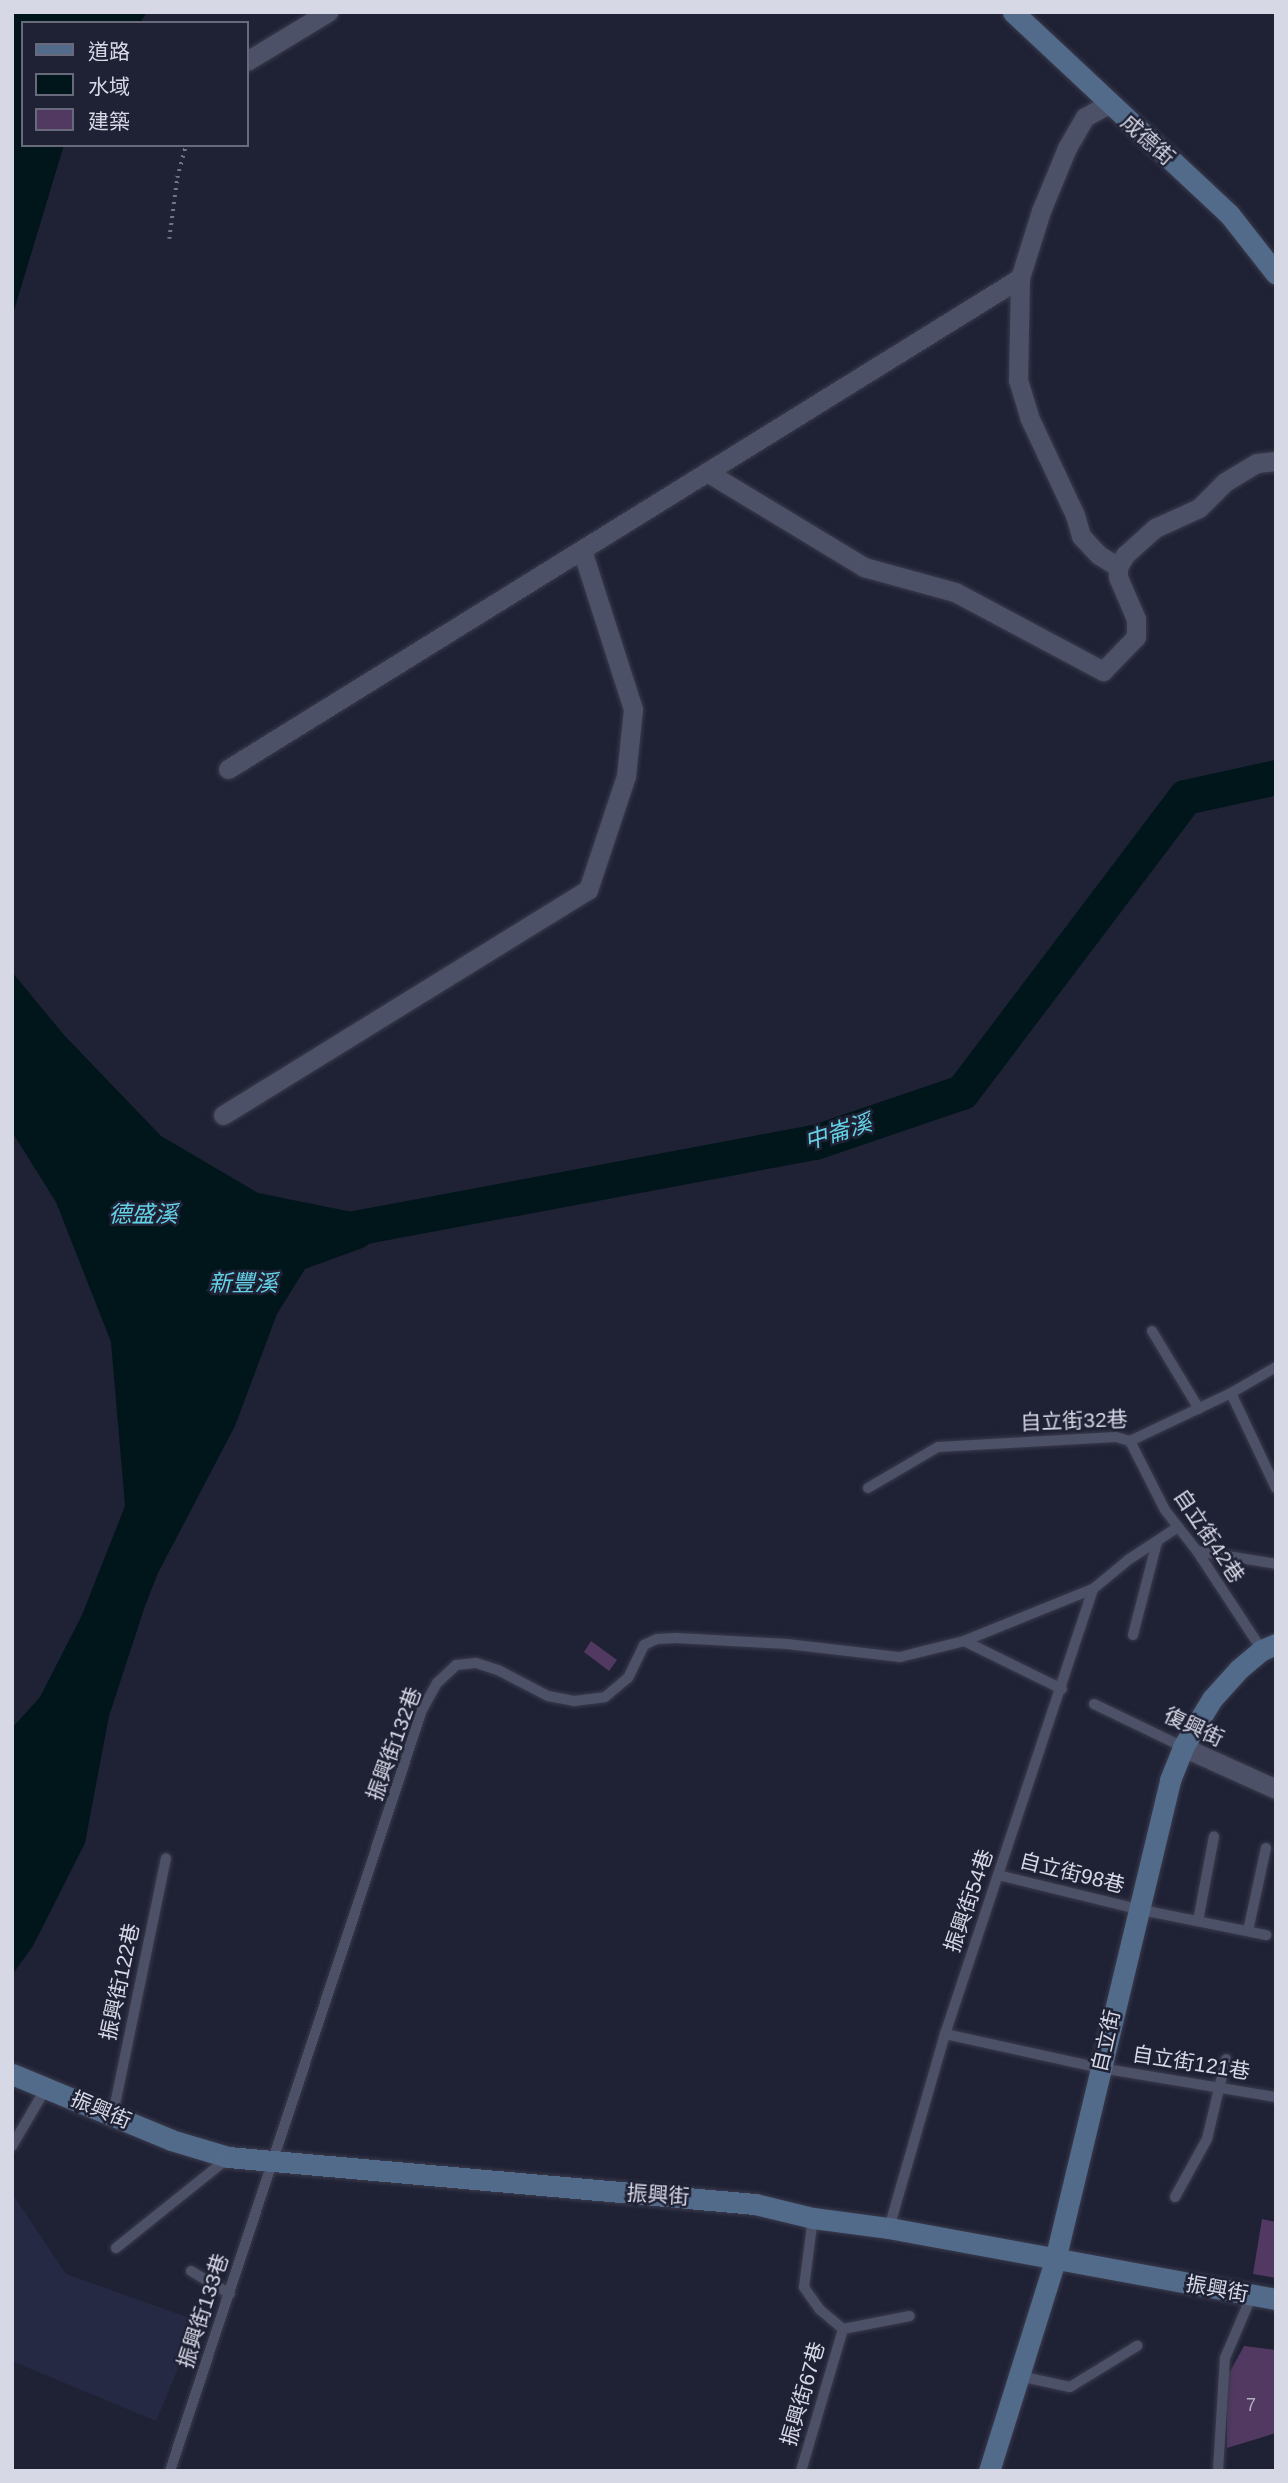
<!DOCTYPE html>
<html>
<head>
<meta charset="utf-8">
<style>
  body { margin:0 }
  #map { position:relative; width:1288px; height:2483px; overflow:hidden; background:#1f2135; font-family:Helvetica,"Noto Sans TC",sans-serif }
  div>[style] { position:absolute }
  .built>* { inset:0; background:#262943 }
  .water>* { inset:0; background:#01161a }
  .river>* { height:35px; margin:-17.5px; padding:0 17.5px; transform-origin:17.5px; border-radius:17.5px; background:#01161a }
  .building>* { inset:0; background:#523962 }
  .path>* { height:3.5px; margin-top:-1.75px; transform-origin:0; background:repeating-linear-gradient(90deg,#737585 0 2px,transparent 0 7px) }
  .roads { filter:drop-shadow(0 0 2px #3a3b4c) drop-shadow(0 0 2px #3a3b4c) }
  .lane>* { height:10px; margin:-5px; padding:0 5px; transform-origin:5px; border-radius:5px; background:#4d5167 }
  .street>* { height:19px; margin:-9.5px; padding:0 9.5px; transform-origin:9.5px; border-radius:9.5px; background:#4d5167 }
  .secondary>* { height:21px; margin:-10.5px; padding:0 10.5px; transform-origin:10.5px; border-radius:10.5px; background:#536b8b }
  span { translate:-50% -50%; white-space:nowrap; text-align:center; line-height:1.15; -webkit-text-stroke:5px #1f2135; paint-order:stroke }
  .number-label { font-size:18px; color:#b5b0c4 }
  .number-label span { -webkit-text-stroke-width:0 }
  .street-label { font-size:21px; color:#d6d8e5 }
  .water-label { font-size:23px; color:#65d3e7; font-style:italic }
  .frame { position:absolute; inset:0; border:14px solid #d6d8e5; pointer-events:none }
  .legend { position:absolute; left:21px; top:21px; width:228px; height:126px; box-sizing:border-box; background:#1f2135; border:2px solid #686a7b; margin:0; padding:9px 12px; list-style:none; font-size:21px; color:#d6d8e5 }
  .legend li { display:flex; align-items:center; gap:14px; height:35px }
  .legend b { width:35px; border:2px solid #686a7b }
</style>
</head>
<body>
<div id="map">
  <div class="built">
    <i style="clip-path:polygon(12px 2193px,66px 2274px,198px 2321px,156px 2421px,12px 2361px)"></i>
  </div>
  <div class="water">
    <i style="clip-path:polygon(12px 12px,147px 12px,140px 23px,23px 23px,23px 145px,64px 145px,12px 317px)"></i>
    <i style="clip-path:polygon(12px 972px,64px 1035px,161px 1136px,258px 1193px,397px 1221px,365px 1247px,305px 1269px,277px 1314px,235px 1426px,158px 1573px,145px 1606px,109px 1716px,85px 1843px,33px 1946px,12px 1975px,12px 1728px,40px 1697px,82px 1615px,125px 1506px,111px 1342px,56px 1202px,12px 1132px)"></i>
  </div>
  <div class="river">
    <i style="left:349px;top:1229px;width:474px;rotate:-10.6deg"></i>
    <i style="left:815px;top:1142px;width:155px;rotate:-18.8deg"></i>
    <i style="left:962px;top:1092px;width:370px;rotate:-52.9deg"></i>
    <i style="left:1185px;top:797px;width:93px;rotate:-12.4deg"></i>
  </div>
  <div class="building">
    <i style="clip-path:polygon(591px 1641px,617px 1660px,609px 1671px,584px 1652px)"></i>
    <i style="clip-path:polygon(1262px 2219px,1276px 2222px,1276px 2278px,1253px 2274px)"></i>
    <i style="clip-path:polygon(1244px 2346px,1276px 2350px,1276px 2433px,1227px 2448px,1227px 2377px)"></i>
  </div>
  <div class="path">
    <i style="left:169px;top:239px;width:62px;rotate:-82.5deg"></i>
    <i style="left:177px;top:178px;width:34px;rotate:-75deg"></i>
  </div>
  <div class="roads">
    <div class="lane">
      <i style="left:1152px;top:1331px;width:91px;rotate:58.9deg"></i>
      <i style="left:1231px;top:1393px;width:105px;rotate:64.7deg"></i>
      <i style="left:1130px;top:1441px;width:77px;rotate:63.1deg"></i>
      <i style="left:1165px;top:1510px;width:52px;rotate:52deg"></i>
      <i style="left:1197px;top:1551px;width:118px;rotate:56.7deg"></i>
      <i style="left:868px;top:1488px;width:81px;rotate:-30.4deg"></i>
      <i style="left:938px;top:1447px;width:178px;rotate:-3.2deg"></i>
      <i style="left:1116px;top:1437px;width:15px;rotate:16deg"></i>
      <i style="left:1130px;top:1441px;width:112px;rotate:-25.4deg"></i>
      <i style="left:1231px;top:1393px;width:52px;rotate:-30deg"></i>
      <i style="left:1197px;top:1551px;width:80px;rotate:9.3deg"></i>
      <i style="left:1133px;top:1635px;width:96px;rotate:-75.5deg"></i>
      <i style="left:964px;top:1641px;width:109px;rotate:26.1deg"></i>
      <i style="left:1094px;top:1704px;width:99px;rotate:25.8deg"></i>
      <i style="left:998px;top:1875px;width:143px;rotate:13.7deg"></i>
      <i style="left:1137px;top:1909px;width:132px;rotate:11.4deg"></i>
      <i style="left:1198px;top:1921px;width:86px;rotate:-79.3deg"></i>
      <i style="left:1248px;top:1931px;width:85px;rotate:-77.8deg"></i>
      <i style="left:945px;top:2034px;width:159px;rotate:12.4deg"></i>
      <i style="left:1100px;top:2068px;width:178px;rotate:9.4deg"></i>
      <i style="left:113px;top:2114px;width:261px;rotate:-78.3deg"></i>
      <i style="left:12px;top:2146px;width:67px;rotate:-59.6deg"></i>
      <i style="left:1175px;top:2197px;width:66px;rotate:-61.1deg"></i>
      <i style="left:1207px;top:2139px;width:82px;rotate:-76.6deg"></i>
      <i style="left:889px;top:2228px;width:202px;rotate:-73.9deg"></i>
      <i style="left:945px;top:2034px;width:469px;rotate:-71.6deg"></i>
      <i style="left:116px;top:2248px;width:142px;rotate:-38.7deg"></i>
      <i style="left:191px;top:2271px;width:45px;rotate:30.5deg"></i>
      <i style="left:843px;top:2329px;width:68px;rotate:-11deg"></i>
      <i style="left:1019px;top:2376px;width:52px;rotate:12.2deg"></i>
      <i style="left:1070px;top:2387px;width:79px;rotate:-31.5deg"></i>
      <i style="left:170px;top:2471px;width:802px;rotate:-71.68deg"></i>
      <i style="left:422px;top:1710px;width:31px;rotate:-61deg"></i>
      <i style="left:437px;top:1683px;width:26px;rotate:-43deg"></i>
      <i style="left:456px;top:1665px;width:20px;rotate:-6deg"></i>
      <i style="left:476px;top:1663px;width:23px;rotate:18deg"></i>
      <i style="left:498px;top:1670px;width:56px;rotate:27.5deg"></i>
      <i style="left:548px;top:1696px;width:26px;rotate:11deg"></i>
      <i style="left:574px;top:1701px;width:31px;rotate:-7deg"></i>
      <i style="left:605px;top:1697px;width:30px;rotate:-40deg"></i>
      <i style="left:628px;top:1678px;width:37px;rotate:-64deg"></i>
      <i style="left:644px;top:1645px;width:14px;rotate:-25deg"></i>
      <i style="left:657px;top:1639px;width:19px;rotate:-3deg"></i>
      <i style="left:676px;top:1638px;width:111px;rotate:3.1deg"></i>
      <i style="left:787px;top:1644px;width:114px;rotate:6.6deg"></i>
      <i style="left:900px;top:1657px;width:66px;rotate:-14deg"></i>
      <i style="left:964px;top:1641px;width:139px;rotate:-22deg"></i>
      <i style="left:1093px;top:1589px;width:45px;rotate:-39.6deg"></i>
      <i style="left:1128px;top:1560px;width:60px;rotate:-33.4deg"></i>
      <i style="left:801px;top:2471px;width:148px;rotate:-73.5deg"></i>
      <i style="left:843px;top:2329px;width:30px;rotate:-140deg"></i>
      <i style="left:820px;top:2310px;width:28px;rotate:-125deg"></i>
      <i style="left:804px;top:2287px;width:70px;rotate:-82.6deg"></i>
      <i style="left:1218px;top:2471px;width:113px;rotate:-86.5deg"></i>
      <i style="left:1225px;top:2358px;width:69px;rotate:-66.8deg"></i>
    </div>
    <div class="street">
      <i style="left:247px;top:61px;width:95px;rotate:-31.2deg"></i>
      <i style="left:1020px;top:278px;width:102px;rotate:91.1deg"></i>
      <i style="left:1018px;top:380px;width:39px;rotate:73deg"></i>
      <i style="left:1029px;top:417px;width:108px;rotate:64.9deg"></i>
      <i style="left:1075px;top:515px;width:22px;rotate:74deg"></i>
      <i style="left:1081px;top:536px;width:26px;rotate:47deg"></i>
      <i style="left:1099px;top:555px;width:22px;rotate:32deg"></i>
      <i style="left:707px;top:472px;width:184px;rotate:31.2deg"></i>
      <i style="left:864px;top:567px;width:94px;rotate:15.4deg"></i>
      <i style="left:955px;top:592px;width:168px;rotate:28.1deg"></i>
      <i style="left:1103px;top:671px;width:47px;rotate:-45.9deg"></i>
      <i style="left:1136px;top:637px;width:18px;rotate:-90deg"></i>
      <i style="left:1136px;top:619px;width:46px;rotate:-113.2deg"></i>
      <i style="left:1118px;top:577px;width:10px;rotate:-90deg"></i>
      <i style="left:1118px;top:567px;width:14px;rotate:-60deg"></i>
      <i style="left:1125px;top:555px;width:40px;rotate:-42deg"></i>
      <i style="left:1155px;top:528px;width:48px;rotate:-24.4deg"></i>
      <i style="left:1199px;top:508px;width:37px;rotate:-45deg"></i>
      <i style="left:1225px;top:482px;width:37px;rotate:-31deg"></i>
      <i style="left:1257px;top:463px;width:19px;rotate:-6deg"></i>
      <i style="left:228px;top:769px;width:932px;rotate:-31.8deg"></i>
      <i style="left:1020px;top:278px;width:70px;rotate:-72.6deg"></i>
      <i style="left:1041px;top:211px;width:68px;rotate:-67.6deg"></i>
      <i style="left:1067px;top:148px;width:36px;rotate:-60deg"></i>
      <i style="left:1085px;top:117px;width:26px;rotate:-29deg"></i>
      <i style="left:223px;top:1115px;width:429px;rotate:-31.7deg"></i>
      <i style="left:588px;top:890px;width:120px;rotate:-71.6deg"></i>
      <i style="left:626px;top:776px;width:67px;rotate:-84deg"></i>
      <i style="left:633px;top:709px;width:167px;rotate:-107.8deg"></i>
      <i style="left:1183px;top:1747px;width:102px;rotate:24.3deg"></i>
    </div>
    <div class="secondary">
      <i style="left:1013px;top:12px;width:296px;rotate:43.1deg"></i>
      <i style="left:1229px;top:214px;width:76px;rotate:51.9deg"></i>
      <i style="left:12px;top:2074px;width:172px;rotate:22.5deg"></i>
      <i style="left:171px;top:2140px;width:59px;rotate:16.6deg"></i>
      <i style="left:228px;top:2157px;width:529px;rotate:5.1deg"></i>
      <i style="left:755px;top:2204px;width:60px;rotate:13.6deg"></i>
      <i style="left:813px;top:2218px;width:77px;rotate:7.5deg"></i>
      <i style="left:889px;top:2228px;width:393px;rotate:10.4deg"></i>
      <i style="left:989px;top:2471px;width:221px;rotate:-72.6deg"></i>
      <i style="left:1055px;top:2260px;width:494px;rotate:-76.5deg"></i>
      <i style="left:1170px;top:1780px;width:35px;rotate:-68deg"></i>
      <i style="left:1183px;top:1747px;width:56px;rotate:-58.9deg"></i>
      <i style="left:1212px;top:1699px;width:40px;rotate:-48deg"></i>
      <i style="left:1239px;top:1669px;width:30px;rotate:-40deg"></i>
      <i style="left:1262px;top:1650px;width:15px;rotate:-23deg"></i>
    </div>
  </div>
  <div class="number-label">
    <span style="left:1251px;top:2405px">7</span>
  </div>
  <div class="street-label">
    <span style="left:1148px;top:140px;rotate:42deg">成德街</span>
    <span style="left:1074px;top:1421px;rotate:-2deg">自立街32巷</span>
    <span style="left:1209px;top:1536px;rotate:56deg">自立街42巷</span>
    <span style="left:1194px;top:1727px;rotate:25deg">復興街</span>
    <span style="left:394px;top:1744px;rotate:-70deg">振興街132巷</span>
    <span style="left:1072px;top:1873px;rotate:14deg">自立街98巷</span>
    <span style="left:969px;top:1901px;rotate:-71deg">振興街54巷</span>
    <span style="left:120px;top:1982px;rotate:-78deg">振興街122巷</span>
    <span style="left:1106px;top:2041px;rotate:-77deg">自立街</span>
    <span style="left:1191px;top:2063px;rotate:9deg">自立街121巷</span>
    <span style="left:101px;top:2110px;rotate:23deg">振興街</span>
    <span style="left:658px;top:2195px;rotate:4deg">振興街</span>
    <span style="left:1217px;top:2289px;rotate:10deg">振興街</span>
    <span style="left:203px;top:2311px;rotate:-72deg">振興街133巷</span>
    <span style="left:803px;top:2394px;rotate:-74deg">振興街67巷</span>
  </div>
  <div class="water-label">
    <span style="left:838px;top:1132px;rotate:-17deg">中崙溪</span>
    <span style="left:143px;top:1214px">德盛溪</span>
    <span style="left:243px;top:1283px">新豐溪</span>
  </div>
  <div class="frame"></div>
  <ul class="legend">
  <li><b style="height:9px;background:#536b8b"></b>道路</li>
  <li><b style="height:19px;background:#01161a"></b>水域</li>
  <li><b style="height:19px;background:#523962"></b>建築</li>
  </ul>
</div>
</body>
</html>
